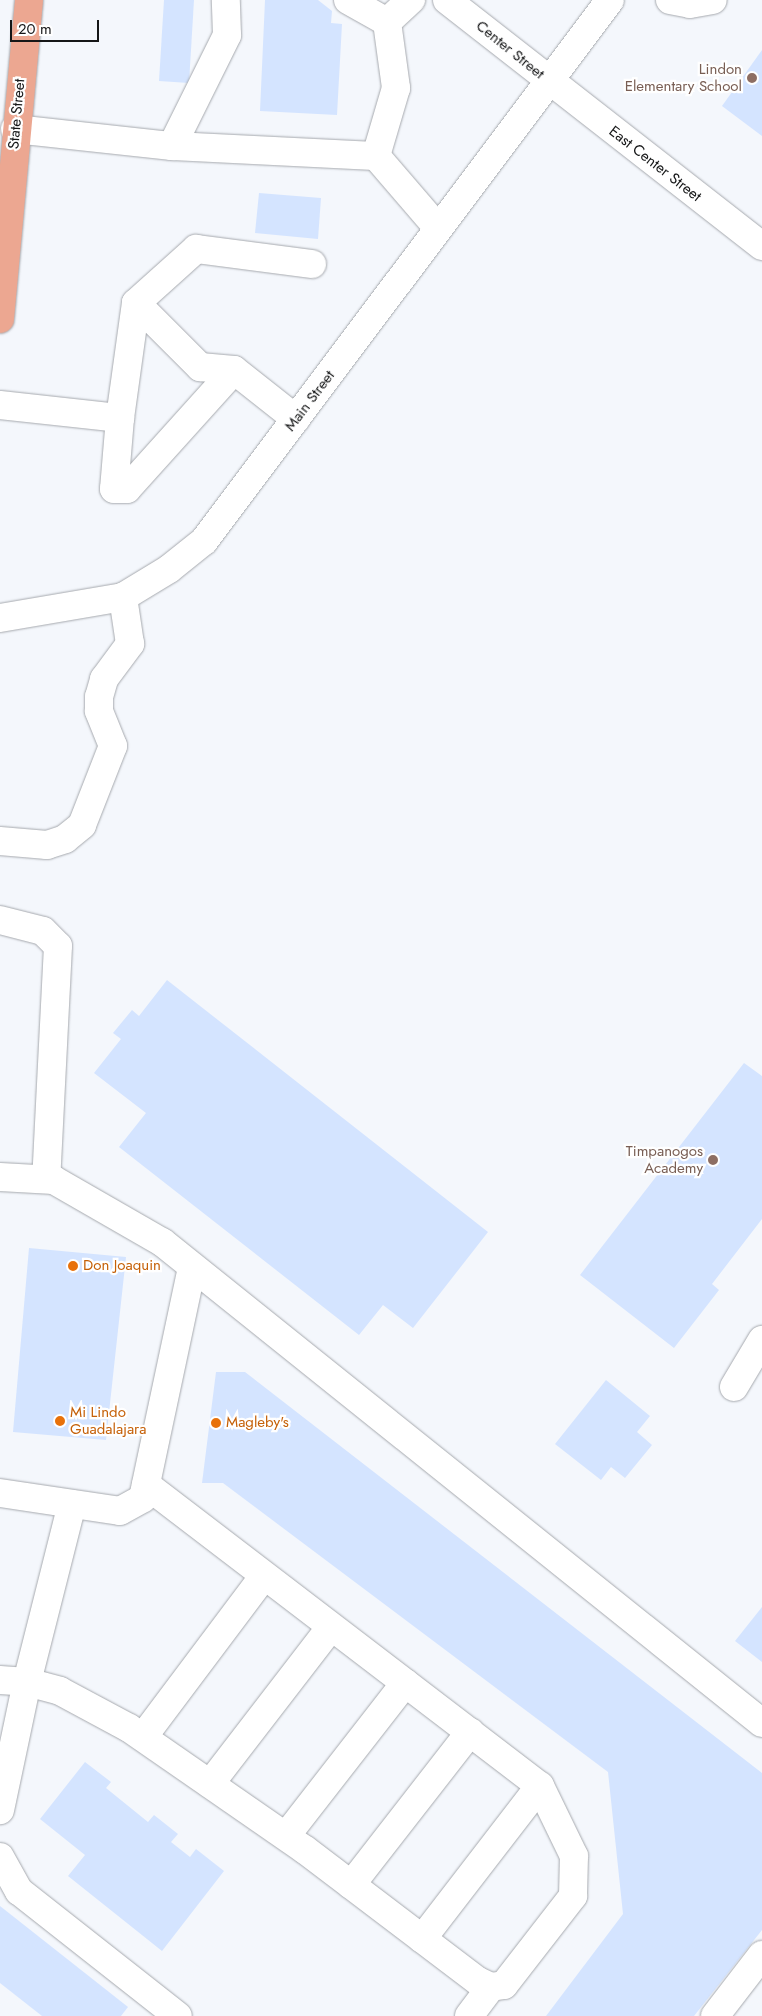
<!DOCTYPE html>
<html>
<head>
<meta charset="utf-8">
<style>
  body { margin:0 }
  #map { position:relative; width:762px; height:2016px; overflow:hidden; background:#f4f7fc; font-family:Jost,sans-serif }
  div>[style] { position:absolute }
  .building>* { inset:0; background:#d4e4ff }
  .roads { filter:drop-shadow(0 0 1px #a6a9ae) drop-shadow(0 0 1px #a6a9ae) }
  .minor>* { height:28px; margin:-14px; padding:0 14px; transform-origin:14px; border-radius:14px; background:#fff }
  .major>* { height:28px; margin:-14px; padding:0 14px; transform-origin:14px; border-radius:14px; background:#eca791 }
  .dots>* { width:14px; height:14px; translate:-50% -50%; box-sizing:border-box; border:2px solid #fff; border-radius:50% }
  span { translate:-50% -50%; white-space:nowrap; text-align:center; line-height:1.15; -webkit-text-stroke:4.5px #fff; paint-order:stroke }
  .street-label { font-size:15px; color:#151617 }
  .education-label { font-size:15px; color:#785e54 }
  .right { translate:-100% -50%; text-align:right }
  .food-label { font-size:15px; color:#c56008 }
  .left { translate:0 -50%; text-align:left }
  .scale { position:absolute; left:10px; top:20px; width:89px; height:22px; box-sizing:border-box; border:2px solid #151617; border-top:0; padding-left:6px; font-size:15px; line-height:18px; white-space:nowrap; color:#151617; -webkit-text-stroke:4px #fff; paint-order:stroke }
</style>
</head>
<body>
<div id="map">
  <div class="building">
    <i style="clip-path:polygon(164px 0,194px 0,189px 83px,159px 81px)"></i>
    <i style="clip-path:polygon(265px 0,318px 0,332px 11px,331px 23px,342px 24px,337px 115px,260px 111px)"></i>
    <i style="clip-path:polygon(762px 50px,762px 136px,722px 106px)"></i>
    <i style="clip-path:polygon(259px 193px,321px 198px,318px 239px,255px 233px)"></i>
    <i style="clip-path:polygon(167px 980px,488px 1232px,413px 1328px,383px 1305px,359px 1335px,119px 1147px,146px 1113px,94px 1073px,121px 1039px,113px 1033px,132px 1010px,139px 1016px)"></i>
    <i style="clip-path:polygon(744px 1063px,762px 1076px,762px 1219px,712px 1284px,719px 1290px,674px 1348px,580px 1275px)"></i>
    <i style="clip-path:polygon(29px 1248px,126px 1257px,106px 1440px,13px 1432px)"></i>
    <i style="clip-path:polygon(216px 1372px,245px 1372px,762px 1773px,762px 1930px,694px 2016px,546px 2016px,623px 1914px,608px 1772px,223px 1483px,202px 1483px)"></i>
    <i style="clip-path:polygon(606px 1380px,650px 1416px,637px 1432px,652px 1445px,625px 1478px,611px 1467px,601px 1480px,555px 1444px)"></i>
    <i style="clip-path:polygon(762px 1607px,762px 1662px,735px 1641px)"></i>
    <i style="clip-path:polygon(85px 1762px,111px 1782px,106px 1788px,148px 1822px,154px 1815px,178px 1834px,171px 1842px,190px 1857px,196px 1849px,224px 1871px,162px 1951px,68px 1876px,85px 1855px,40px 1819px)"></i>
    <i style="clip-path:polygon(0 1906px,128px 2007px,121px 2016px,42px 2016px,0 1983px)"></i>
  </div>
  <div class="roads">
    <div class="minor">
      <i style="left:348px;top:0;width:45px;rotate:29.4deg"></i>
      <i style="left:387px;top:22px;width:67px;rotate:82.2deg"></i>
      <i style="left:396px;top:88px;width:71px;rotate:106.4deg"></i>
      <i style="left:447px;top:0;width:400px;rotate:38deg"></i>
      <i style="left:670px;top:0;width:20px;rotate:11deg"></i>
      <i style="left:690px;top:4px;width:23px;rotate:-10deg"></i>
      <i style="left:387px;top:22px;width:33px;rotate:-43deg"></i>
      <i style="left:15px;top:129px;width:158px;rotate:6.2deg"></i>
      <i style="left:172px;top:146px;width:124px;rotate:-63.6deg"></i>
      <i style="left:227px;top:35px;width:35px;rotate:-92deg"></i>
      <i style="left:172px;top:146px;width:204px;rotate:2.8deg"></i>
      <i style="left:376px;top:156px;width:95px;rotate:49.3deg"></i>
      <i style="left:136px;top:303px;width:91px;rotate:45deg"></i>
      <i style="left:200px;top:367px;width:34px;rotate:5deg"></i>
      <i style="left:0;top:405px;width:121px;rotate:6.2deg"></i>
      <i style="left:120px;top:418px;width:71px;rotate:94.8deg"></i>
      <i style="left:114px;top:489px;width:13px"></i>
      <i style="left:127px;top:489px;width:160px;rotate:-48deg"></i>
      <i style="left:234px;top:370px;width:79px;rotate:38.3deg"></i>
      <i style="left:120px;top:418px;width:116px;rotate:-82.1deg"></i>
      <i style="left:136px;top:303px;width:81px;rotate:-42deg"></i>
      <i style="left:196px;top:249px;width:117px;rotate:7.4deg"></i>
      <i style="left:0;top:618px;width:125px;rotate:-9.7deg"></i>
      <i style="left:123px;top:597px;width:54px;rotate:-31.3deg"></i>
      <i style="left:169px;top:569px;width:45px;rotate:-38.7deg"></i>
      <i style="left:204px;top:541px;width:676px;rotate:-53.11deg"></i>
      <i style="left:0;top:841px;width:47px;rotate:4.9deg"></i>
      <i style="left:47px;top:845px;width:19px;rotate:-18deg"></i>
      <i style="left:65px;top:839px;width:22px;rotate:-39deg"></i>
      <i style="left:82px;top:825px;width:85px;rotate:-68.6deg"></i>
      <i style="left:113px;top:746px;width:38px;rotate:-112deg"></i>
      <i style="left:99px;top:711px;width:14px;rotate:-90deg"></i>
      <i style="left:99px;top:697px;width:19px;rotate:-74deg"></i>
      <i style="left:104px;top:679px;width:44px;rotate:-53.4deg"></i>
      <i style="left:130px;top:644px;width:48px;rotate:-98.5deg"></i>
      <i style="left:0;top:920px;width:44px;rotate:14.3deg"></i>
      <i style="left:43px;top:931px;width:21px;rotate:45deg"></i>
      <i style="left:58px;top:946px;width:233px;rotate:92.9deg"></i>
      <i style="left:0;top:1177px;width:54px;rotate:3.2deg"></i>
      <i style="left:54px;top:1180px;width:125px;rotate:29.9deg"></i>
      <i style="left:162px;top:1242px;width:769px;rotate:38.72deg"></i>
      <i style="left:734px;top:1387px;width:55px;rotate:-59.2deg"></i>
      <i style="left:0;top:1493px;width:121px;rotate:8.5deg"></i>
      <i style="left:120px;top:1511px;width:26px;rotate:-29deg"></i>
      <i style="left:143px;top:1498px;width:236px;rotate:-78deg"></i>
      <i style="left:72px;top:1504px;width:184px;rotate:104.2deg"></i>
      <i style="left:27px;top:1682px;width:34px;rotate:15deg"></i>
      <i style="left:60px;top:1691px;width:78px;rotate:28.2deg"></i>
      <i style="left:129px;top:1728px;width:213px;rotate:34.7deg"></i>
      <i style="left:304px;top:1849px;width:218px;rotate:37.2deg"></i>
      <i style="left:478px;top:1981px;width:14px;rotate:25deg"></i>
      <i style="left:491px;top:1987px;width:13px;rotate:-9deg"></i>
      <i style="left:504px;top:1985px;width:113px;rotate:-52.2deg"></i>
      <i style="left:573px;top:1896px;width:40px;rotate:-88.6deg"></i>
      <i style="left:574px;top:1856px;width:78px;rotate:-115.9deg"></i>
      <i style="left:540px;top:1786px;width:496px;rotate:-142.6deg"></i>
      <i style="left:0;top:1680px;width:27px;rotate:4deg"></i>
      <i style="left:27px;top:1682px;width:131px;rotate:101.9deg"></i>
      <i style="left:143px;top:1737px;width:201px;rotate:-53.1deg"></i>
      <i style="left:210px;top:1784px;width:198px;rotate:-52.4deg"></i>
      <i style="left:286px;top:1836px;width:194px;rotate:-52.1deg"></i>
      <i style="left:0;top:1857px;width:39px;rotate:61deg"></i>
      <i style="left:19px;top:1891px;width:202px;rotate:38.2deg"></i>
      <i style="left:351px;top:1885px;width:194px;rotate:-52.1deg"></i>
      <i style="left:422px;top:1939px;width:193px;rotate:-52.4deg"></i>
      <i style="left:469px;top:2016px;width:36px;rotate:-53deg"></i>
      <i style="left:715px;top:2016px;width:77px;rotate:-52.4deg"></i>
    </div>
    <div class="major">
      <i style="left:0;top:319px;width:320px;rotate:-84.8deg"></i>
    </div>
  </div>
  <div class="dots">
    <i style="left:752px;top:78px;background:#8d6e63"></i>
    <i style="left:713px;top:1160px;background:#8d6e63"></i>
    <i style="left:73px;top:1266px;background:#e8710a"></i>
    <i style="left:60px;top:1421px;background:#e8710a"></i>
    <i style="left:216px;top:1423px;background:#e8710a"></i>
  </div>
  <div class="street-label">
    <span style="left:510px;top:50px;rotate:39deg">Center Street</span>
    <span style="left:17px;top:114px;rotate:-85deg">State Street</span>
    <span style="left:655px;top:164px;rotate:38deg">East Center Street</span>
    <span style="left:310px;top:401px;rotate:-53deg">Main Street</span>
  </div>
  <div class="education-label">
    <span class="right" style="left:742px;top:78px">Lindon<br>Elementary School</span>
    <span class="right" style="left:703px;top:1160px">Timpanogos<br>Academy</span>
  </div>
  <div class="food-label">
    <span class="left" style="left:83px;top:1266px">Don Joaquin</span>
    <span class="left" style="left:70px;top:1421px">Mi Lindo<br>Guadalajara</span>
    <span class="left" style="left:226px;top:1423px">Magleby's</span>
  </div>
  <div class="scale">20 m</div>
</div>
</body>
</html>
